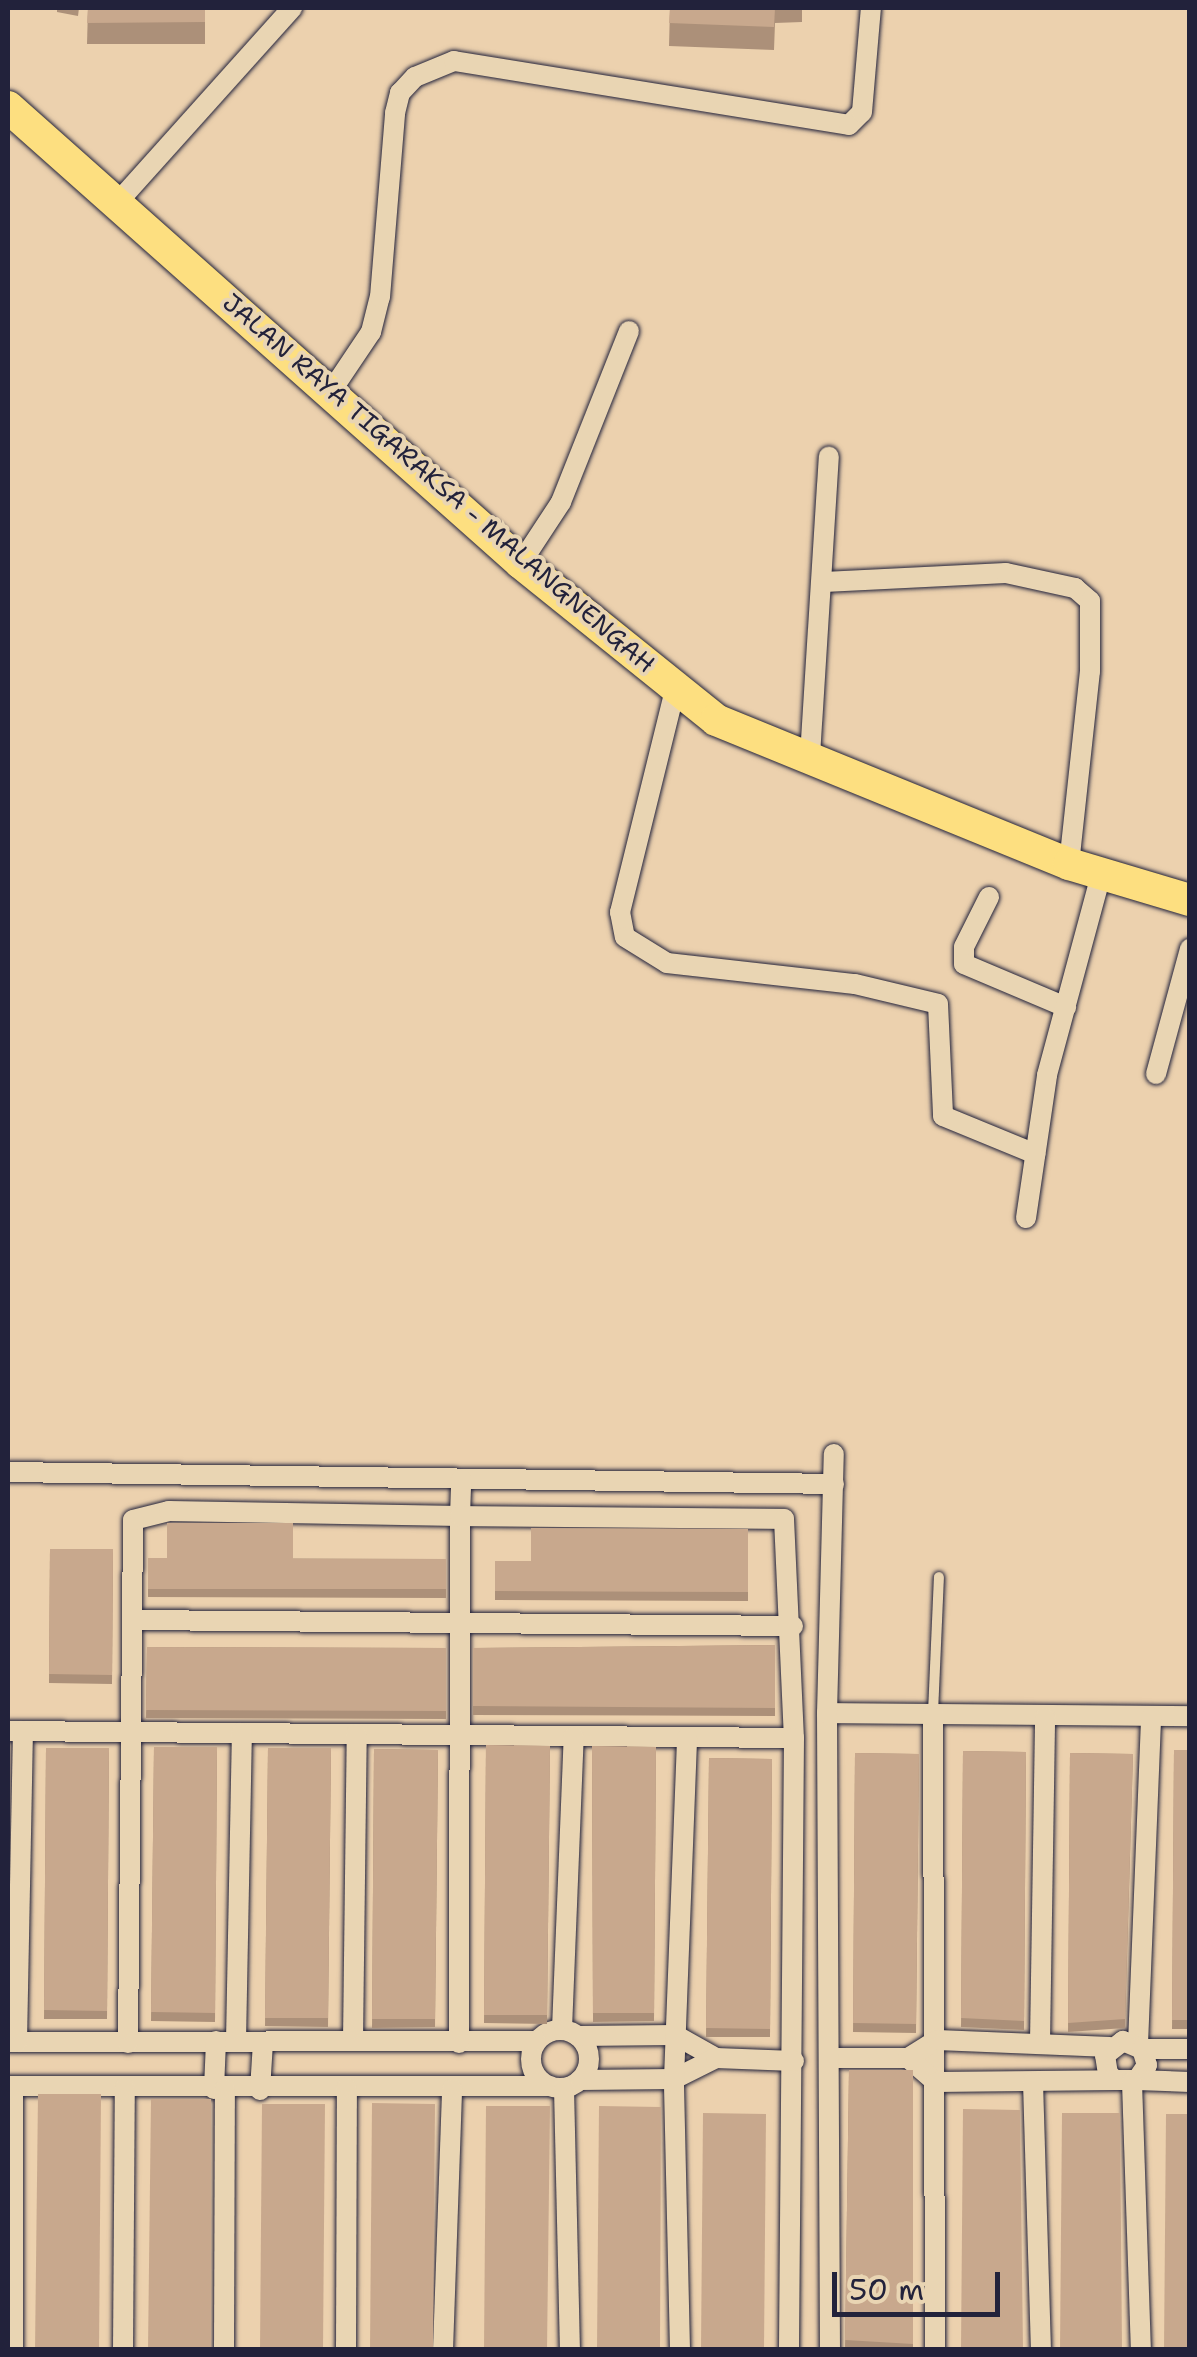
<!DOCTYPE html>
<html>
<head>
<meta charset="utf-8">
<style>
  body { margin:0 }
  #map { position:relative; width:1197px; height:2357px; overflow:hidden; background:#ecd1ae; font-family:"Shantell Sans",sans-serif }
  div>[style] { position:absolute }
  .roads { filter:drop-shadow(0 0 2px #22223b) drop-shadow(0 0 2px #22223b) }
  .service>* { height:10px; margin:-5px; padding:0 5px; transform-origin:5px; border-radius:5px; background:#e9d5b3 }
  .minor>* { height:20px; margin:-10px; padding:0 10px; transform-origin:10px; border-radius:10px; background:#e9d5b3 }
  .minor>.ring { margin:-10px; padding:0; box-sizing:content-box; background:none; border:20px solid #e9d5b3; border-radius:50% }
  .primary>* { height:32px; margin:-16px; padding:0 16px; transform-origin:16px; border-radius:16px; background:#fddf80 }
  .wall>* { inset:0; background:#ac9079 }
  .building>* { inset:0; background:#c8a88d }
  span { translate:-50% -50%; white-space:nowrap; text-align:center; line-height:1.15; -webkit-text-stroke:8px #e9d5b3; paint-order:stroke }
  .street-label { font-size:25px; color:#22223b }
  .frame { position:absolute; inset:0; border:10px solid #22223b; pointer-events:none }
  .scale { position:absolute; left:832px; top:2272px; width:168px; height:45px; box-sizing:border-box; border:5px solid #22223b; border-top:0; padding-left:12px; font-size:30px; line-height:35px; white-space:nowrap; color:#22223b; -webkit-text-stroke:8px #e9d5b3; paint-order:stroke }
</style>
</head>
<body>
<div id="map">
  <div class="roads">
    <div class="service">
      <i style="left:933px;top:1713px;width:136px;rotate:-87.5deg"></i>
    </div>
    <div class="minor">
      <i style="left:118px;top:202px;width:261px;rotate:-48.1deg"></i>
      <i style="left:332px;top:390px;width:70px;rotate:-56.1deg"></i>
      <i style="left:371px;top:332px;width:36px;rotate:-76deg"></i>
      <i style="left:380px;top:297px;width:185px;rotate:-85.3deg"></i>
      <i style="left:395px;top:113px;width:21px;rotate:-76deg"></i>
      <i style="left:400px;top:93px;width:22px;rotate:-47deg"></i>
      <i style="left:415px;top:77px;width:42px;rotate:-22.3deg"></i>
      <i style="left:454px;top:61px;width:400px;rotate:9.2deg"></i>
      <i style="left:849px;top:125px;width:18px;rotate:-45deg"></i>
      <i style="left:862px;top:112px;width:104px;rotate:-85.1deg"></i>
      <i style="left:521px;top:563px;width:73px;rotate:-56.7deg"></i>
      <i style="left:561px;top:502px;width:184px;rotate:-68.3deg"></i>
      <i style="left:824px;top:582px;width:182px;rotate:-2.8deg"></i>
      <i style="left:1006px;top:573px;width:71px;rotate:12.3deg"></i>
      <i style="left:1075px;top:588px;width:20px;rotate:41deg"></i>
      <i style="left:1090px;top:601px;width:70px;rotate:90deg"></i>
      <i style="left:1090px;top:671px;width:194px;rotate:96.2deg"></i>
      <i style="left:675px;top:690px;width:229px;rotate:103.9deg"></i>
      <i style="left:620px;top:912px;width:25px;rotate:79deg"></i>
      <i style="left:625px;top:937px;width:49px;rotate:31.8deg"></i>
      <i style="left:667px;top:963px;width:189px;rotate:6.4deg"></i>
      <i style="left:855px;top:984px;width:85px;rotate:13.5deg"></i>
      <i style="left:938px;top:1004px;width:112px;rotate:87.4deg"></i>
      <i style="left:943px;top:1116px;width:100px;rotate:22.4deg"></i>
      <i style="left:810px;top:756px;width:300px;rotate:-86.4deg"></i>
      <i style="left:989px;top:897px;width:56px;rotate:116.6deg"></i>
      <i style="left:964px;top:947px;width:17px;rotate:90deg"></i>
      <i style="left:964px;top:964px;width:111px;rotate:22.9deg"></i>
      <i style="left:1156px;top:1074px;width:130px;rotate:-74.8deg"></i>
      <i style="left:1026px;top:1218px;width:145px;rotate:-81.6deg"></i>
      <i style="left:1047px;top:1075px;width:207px;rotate:-74.9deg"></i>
      <i style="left:8px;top:1472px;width:826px;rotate:0.83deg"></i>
      <i style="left:134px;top:1620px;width:659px;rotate:0.52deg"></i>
      <i style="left:827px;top:1713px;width:363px;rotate:0.5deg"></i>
      <i style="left:933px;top:1713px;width:637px;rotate:89.82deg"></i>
      <i style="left:8px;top:1731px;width:786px;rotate:0.51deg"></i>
      <i style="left:562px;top:2029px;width:293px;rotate:-87.7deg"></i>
      <i class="ring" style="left:531px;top:2030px;width:38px;height:38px"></i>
      <i style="left:578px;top:2036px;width:97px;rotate:-0.6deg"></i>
      <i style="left:675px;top:2035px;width:47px;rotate:29.3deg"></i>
      <i style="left:236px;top:2041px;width:308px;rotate:-88.9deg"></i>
      <i style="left:353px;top:2041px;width:307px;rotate:-89.3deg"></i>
      <i style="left:8px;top:2042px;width:528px;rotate:-0.11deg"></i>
      <i style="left:17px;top:2042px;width:311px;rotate:-88.9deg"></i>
      <i style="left:1040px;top:2042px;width:324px;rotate:-89.1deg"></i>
      <i style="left:128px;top:2043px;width:523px;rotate:-89.45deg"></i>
      <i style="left:133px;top:1520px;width:37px;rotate:-14deg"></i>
      <i style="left:169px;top:1511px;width:291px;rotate:1deg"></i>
      <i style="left:460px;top:1516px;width:37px;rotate:-88deg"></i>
      <i style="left:459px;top:2043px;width:527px;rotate:-89.89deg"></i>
      <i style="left:460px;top:1516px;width:324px;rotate:0.5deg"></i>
      <i style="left:784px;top:1519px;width:219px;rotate:87.4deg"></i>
      <i style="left:794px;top:1738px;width:612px;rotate:90.47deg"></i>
      <i style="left:1138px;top:2044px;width:327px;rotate:-87.7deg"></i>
      <i style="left:1142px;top:2049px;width:17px;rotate:73deg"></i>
      <i style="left:1147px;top:2065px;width:18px;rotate:124deg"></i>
      <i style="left:1137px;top:2080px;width:22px;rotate:180deg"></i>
      <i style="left:1115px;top:2080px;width:9px;rotate:-139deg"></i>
      <i style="left:1108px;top:2074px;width:19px;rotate:-99deg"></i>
      <i style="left:1105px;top:2055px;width:23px;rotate:-38deg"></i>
      <i style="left:1123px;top:2041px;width:21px;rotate:23deg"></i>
      <i style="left:1142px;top:2049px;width:48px"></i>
      <i style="left:832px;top:2058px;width:76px"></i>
      <i style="left:908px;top:2058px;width:34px;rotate:-32deg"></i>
      <i style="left:937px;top:2040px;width:173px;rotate:2.3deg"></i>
      <i style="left:908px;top:2058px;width:37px;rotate:41deg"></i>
      <i style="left:936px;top:2082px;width:179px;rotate:-0.6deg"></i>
      <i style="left:580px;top:2080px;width:94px;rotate:-0.6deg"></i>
      <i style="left:674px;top:2079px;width:47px;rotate:-26.6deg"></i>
      <i style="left:716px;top:2058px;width:78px;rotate:2.2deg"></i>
      <i style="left:1137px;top:2080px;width:53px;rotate:2.2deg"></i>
      <i style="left:1033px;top:2082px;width:268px;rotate:88.3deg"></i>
      <i style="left:1132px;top:2082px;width:268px;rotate:88.1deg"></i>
      <i style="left:8px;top:2086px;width:542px"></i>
      <i style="left:564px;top:2088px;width:262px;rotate:88.7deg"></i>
      <i style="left:214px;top:2089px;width:48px;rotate:-87.6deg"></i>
      <i style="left:260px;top:2090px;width:48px;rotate:-86.4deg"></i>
      <i style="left:13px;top:2350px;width:264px;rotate:-90deg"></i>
      <i style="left:123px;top:2350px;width:262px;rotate:-89.6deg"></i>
      <i style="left:224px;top:2350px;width:261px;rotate:-89.8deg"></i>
      <i style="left:346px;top:2350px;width:262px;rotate:-89.8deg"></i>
      <i style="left:443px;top:2350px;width:261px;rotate:-88deg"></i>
      <i style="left:680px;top:2350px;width:271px;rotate:-91.3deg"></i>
      <i style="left:674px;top:2079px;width:342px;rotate:-87.8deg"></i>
      <i style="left:830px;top:2350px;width:637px;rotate:-90.27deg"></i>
      <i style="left:827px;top:1713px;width:259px;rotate:-88.5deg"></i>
    </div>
    <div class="primary">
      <i style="left:8px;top:107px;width:686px;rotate:41.63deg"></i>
      <i style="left:521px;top:563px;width:250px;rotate:38.8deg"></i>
      <i style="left:716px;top:720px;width:381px;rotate:22.2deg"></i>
      <i style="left:1069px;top:864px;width:126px;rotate:16.6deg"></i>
    </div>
  </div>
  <div class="wall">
    <i style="clip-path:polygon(57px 8px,79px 8px,78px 16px,57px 12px)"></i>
    <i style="clip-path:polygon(88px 8px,205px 8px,205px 44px,87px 44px)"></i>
    <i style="clip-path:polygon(670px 8px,802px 8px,802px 22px,775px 23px,774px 50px,669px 46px)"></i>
    <i style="clip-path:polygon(748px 1529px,748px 1601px,495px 1600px,495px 1561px,531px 1561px)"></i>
    <i style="clip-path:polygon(50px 1549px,113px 1549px,112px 1684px,49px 1683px)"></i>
    <i style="clip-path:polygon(148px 1558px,446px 1559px,446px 1598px,148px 1597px)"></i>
    <i style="clip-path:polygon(775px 1645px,775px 1716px,473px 1715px,473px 1648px)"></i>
    <i style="clip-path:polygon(147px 1647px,446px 1648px,446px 1719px,146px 1718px)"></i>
    <i style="clip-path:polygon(486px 1745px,550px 1746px,547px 2024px,484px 2023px)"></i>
    <i style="clip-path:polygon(592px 1746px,656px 1747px,654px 2021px,593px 2022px)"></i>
    <i style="clip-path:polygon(154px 1747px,217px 1747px,215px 2022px,151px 2021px)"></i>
    <i style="clip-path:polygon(46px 1748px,109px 1748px,107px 2019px,44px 2019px)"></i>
    <i style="clip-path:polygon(268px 1748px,331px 1748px,328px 2027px,265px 2026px)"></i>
    <i style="clip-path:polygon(374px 1749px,438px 1750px,435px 2027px,372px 2028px)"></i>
    <i style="clip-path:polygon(1174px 1750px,1190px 1750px,1190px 2029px,1172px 2029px)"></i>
    <i style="clip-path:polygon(963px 1751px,1026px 1752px,1024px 2030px,961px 2027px)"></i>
    <i style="clip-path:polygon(855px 1753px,919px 1754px,916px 2033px,853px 2032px)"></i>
    <i style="clip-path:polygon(1070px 1753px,1133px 1754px,1125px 2028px,1068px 2032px)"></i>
    <i style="clip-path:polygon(709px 1758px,772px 1759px,770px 2037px,706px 2037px)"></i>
    <i style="clip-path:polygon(849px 2070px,913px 2070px,913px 2350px,845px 2350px)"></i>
  </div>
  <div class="building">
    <i style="clip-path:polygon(88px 8px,205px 8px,205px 22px,87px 23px)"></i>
    <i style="clip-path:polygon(670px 8px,775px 8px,774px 27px,669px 23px)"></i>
    <i style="clip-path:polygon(167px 1523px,293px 1523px,293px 1559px,446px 1559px,446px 1589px,148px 1589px,148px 1558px,167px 1558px)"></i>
    <i style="clip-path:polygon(531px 1528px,748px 1529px,748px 1592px,495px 1591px,495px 1561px,531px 1561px)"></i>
    <i style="clip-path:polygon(50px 1549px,113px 1549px,112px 1675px,49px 1674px)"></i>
    <i style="clip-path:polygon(775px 1645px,775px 1708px,473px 1706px,473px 1648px)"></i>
    <i style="clip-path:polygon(147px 1647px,446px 1648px,446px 1711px,146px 1710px)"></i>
    <i style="clip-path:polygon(486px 1745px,550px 1746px,547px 2015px,484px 2015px)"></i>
    <i style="clip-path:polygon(592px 1746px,656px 1747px,654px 2013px,593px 2013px)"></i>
    <i style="clip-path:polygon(154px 1747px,217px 1747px,215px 2013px,151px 2012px)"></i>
    <i style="clip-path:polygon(46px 1748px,109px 1748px,107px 2011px,44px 2010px)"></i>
    <i style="clip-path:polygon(268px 1748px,331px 1748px,328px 2018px,265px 2018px)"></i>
    <i style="clip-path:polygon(374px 1749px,438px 1750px,435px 2019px,372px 2019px)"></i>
    <i style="clip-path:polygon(1174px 1750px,1190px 1750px,1190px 2020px,1172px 2020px)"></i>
    <i style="clip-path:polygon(963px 1751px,1026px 1752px,1024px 2021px,961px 2018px)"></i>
    <i style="clip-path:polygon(855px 1753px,919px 1754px,916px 2024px,853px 2023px)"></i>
    <i style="clip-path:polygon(1070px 1753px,1133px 1754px,1125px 2019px,1068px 2023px)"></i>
    <i style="clip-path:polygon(709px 1758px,772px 1759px,770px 2029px,706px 2028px)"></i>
    <i style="clip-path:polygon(849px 2070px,913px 2070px,913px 2344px,845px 2340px)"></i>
    <i style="clip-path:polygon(38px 2094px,101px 2094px,99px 2350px,35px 2350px)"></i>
    <i style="clip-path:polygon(151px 2099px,211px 2099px,211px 2350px,148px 2350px)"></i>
    <i style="clip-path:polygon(372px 2103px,435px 2104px,433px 2350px,370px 2350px)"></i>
    <i style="clip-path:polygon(262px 2104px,325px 2104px,323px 2350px,260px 2350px)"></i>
    <i style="clip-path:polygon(486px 2106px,550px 2106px,547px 2350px,484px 2350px)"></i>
    <i style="clip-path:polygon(599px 2106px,661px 2107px,660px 2350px,597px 2350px)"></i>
    <i style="clip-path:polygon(963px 2109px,1020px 2110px,1023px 2350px,961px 2350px)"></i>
    <i style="clip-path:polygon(703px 2113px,766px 2114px,764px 2350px,701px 2350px)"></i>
    <i style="clip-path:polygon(1062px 2113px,1120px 2113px,1122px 2350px,1060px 2350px)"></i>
    <i style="clip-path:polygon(1166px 2114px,1190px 2114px,1190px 2350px,1164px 2350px)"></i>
  </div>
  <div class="street-label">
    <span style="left:439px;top:483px;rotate:41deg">JALAN RAYA TIGARAKSA - MALANGNENGAH</span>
  </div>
  <div class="frame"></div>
  <div class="scale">50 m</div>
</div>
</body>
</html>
